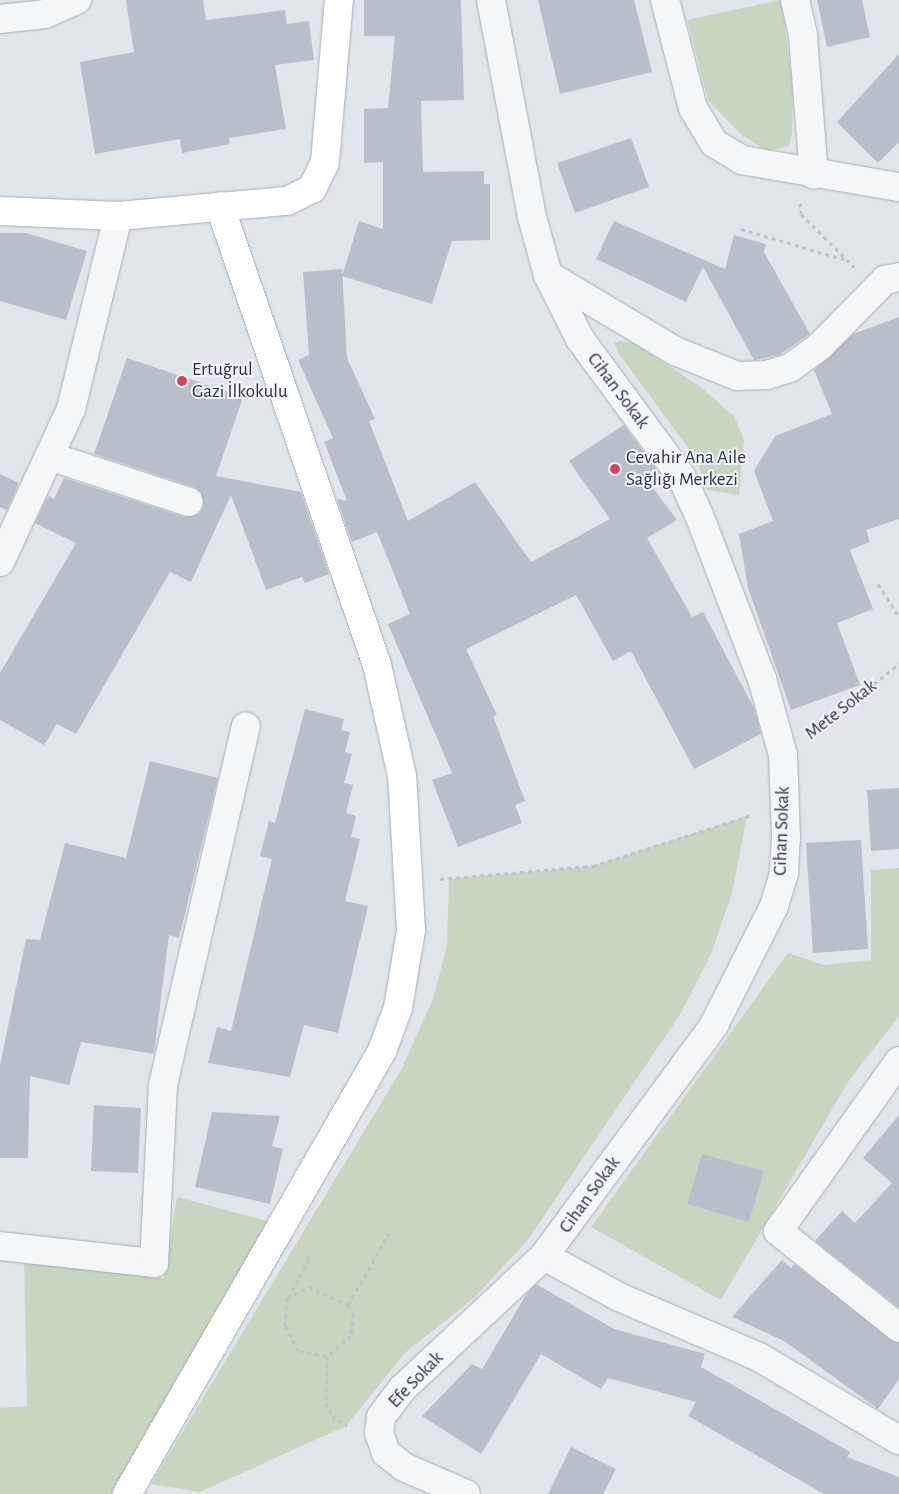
<!DOCTYPE html>
<html>
<head>
<meta charset="utf-8">
<style>
  body { margin:0 }
  #map { position:relative; width:899px; height:1494px; overflow:hidden; background:#e1e6eb; font-family:"Alegreya Sans",sans-serif }
  div>[style] { position:absolute }
  .green>* { inset:0; background:#c8d5c1 }
  .building>* { inset:0; background:#b8bfc8 }
  .path>* { height:3px; margin-top:-1.5px; transform-origin:0; background:repeating-linear-gradient(90deg,#bfc4c9 0 4px,transparent 0 8px) }
  .roads { filter:drop-shadow(0 0 1px #a6adb5) drop-shadow(0 0 1px #a6adb5) }
  .minor>* { height:28px; margin:-14px; padding:0 14px; transform-origin:14px; border-radius:14px; background:#f4f6f8 }
  .major>* { height:28px; margin:-14px; padding:0 14px; transform-origin:14px; border-radius:14px; background:#fff }
  .dots>* { width:14px; height:14px; translate:-50% -50%; box-sizing:border-box; border:2px solid #f1f4f8; border-radius:50% }
  span { translate:-50% -50%; white-space:nowrap; text-align:center; line-height:1.15; -webkit-text-stroke:4px #f1f4f8; paint-order:stroke }
  .poi-label { font-size:19px; color:#283443 }
  .left { translate:0 -50%; text-align:left }
  .street-label { font-size:19px; color:#283443 }
</style>
</head>
<body>
<div id="map">
  <div class="green">
    <i style="clip-path:polygon(781px 0,793px 87px,792px 134px,789px 146px,767px 151px,742px 135px,708px 100px,687px 20px)"></i>
    <i style="clip-path:polygon(620px 341px,634px 343px,698px 385px,734px 416px,744px 440px,739px 495px,707px 490px,697px 460px,619px 354px,614px 343px)"></i>
    <i style="clip-path:polygon(747px 816px,732px 893px,711px 954px,681px 1013px,528px 1240px,474px 1298px,406px 1352px,346px 1426px,200px 1492px,151px 1484px,401px 1070px,433px 999px,447px 946px,449px 879px,593px 866px)"></i>
    <i style="clip-path:polygon(899px 868px,899px 1016px,848px 1082px,721px 1300px,591px 1227px,788px 953px,824px 965px,871px 960px,871px 870px)"></i>
    <i style="clip-path:polygon(177px 1197px,271px 1222px,114px 1494px,0 1494px,0 1408px,27px 1406px,24px 1260px,164px 1278px)"></i>
  </div>
  <div class="building">
    <i style="clip-path:polygon(126px 0,203px 0,206px 20px,285px 10px,287px 24px,309px 21px,314px 60px,275px 65px,286px 129px,229px 138px,230px 144px,182px 153px,180px 139px,95px 154px,80px 62px,134px 52px)"></i>
    <i style="clip-path:polygon(364px 0,461px 0,464px 100px,421px 101px,423px 172px,484px 171px,484px 184px,490px 184px,490px 240px,452px 241px,432px 304px,342px 276px,359px 221px,383px 229px,383px 162px,364px 163px,364px 109px,388px 108px,395px 36px,364px 36px)"></i>
    <i style="clip-path:polygon(538px 0,634px 0,652px 72px,560px 94px)"></i>
    <i style="clip-path:polygon(817px 0,862px 0,870px 37px,827px 47px)"></i>
    <i style="clip-path:polygon(899px 54px,899px 142px,878px 163px,837px 122px)"></i>
    <i style="clip-path:polygon(631px 138px,649px 187px,575px 213px,557px 163px)"></i>
    <i style="clip-path:polygon(614px 221px,725px 269px,734px 235px,766px 244px,764px 252px,810px 334px,779px 355px,754px 360px,703px 267px,686px 302px,596px 259px)"></i>
    <i style="clip-path:polygon(0 233px,26px 233px,87px 251px,66px 320px,0 301px)"></i>
    <i style="clip-path:polygon(342px 269px,347px 358px,375px 419px,369px 421px,408px 521px,475px 482px,531px 562px,610px 519px,569px 461px,624px 425px,662px 477px,650px 484px,677px 520px,647px 538px,692px 617px,703px 612px,754px 708px,761px 734px,694px 769px,631px 651px,613px 661px,576px 595px,466px 649px,497px 715px,493px 716px,525px 801px,515px 805px,522px 823px,458px 847px,432px 780px,452px 773px,388px 624px,410px 614px,377px 532px,352px 542px,337px 499px,347px 501px,324px 442px,333px 438px,298px 360px,309px 355px,303px 272px)"></i>
    <i style="clip-path:polygon(899px 317px,899px 519px,866px 530px,870px 542px,850px 550px,873px 609px,837px 623px,860px 685px,791px 710px,748px 588px,739px 534px,773px 521px,754px 471px,775px 436px,832px 414px,814px 370px,853px 334px)"></i>
    <i style="clip-path:polygon(127px 358px,243px 397px,216px 476px,301px 492px,329px 574px,305px 583px,302px 577px,266px 590px,231px 495px,191px 582px,170px 572px,76px 734px,57px 724px,44px 745px,0 720px,0 673px,76px 543px,35px 523px,48px 496px,54px 499px,64px 478px,184px 517px,199px 514px,204px 506px,201px 492px,194px 487px,94px 454px)"></i>
    <i style="clip-path:polygon(0 474px,19px 483px,7px 510px,0 507px)"></i>
    <i style="clip-path:polygon(305px 709px,344px 719px,341px 730px,350px 732px,345px 752px,352px 754px,344px 783px,353px 785px,346px 813px,356px 816px,351px 837px,360px 839px,345px 901px,368px 906px,338px 1033px,304px 1025px,290px 1077px,208px 1063px,217px 1027px,231px 1031px,272px 859px,260px 856px,269px 821px,275px 823px)"></i>
    <i style="clip-path:polygon(150px 761px,218px 778px,179px 938px,169px 935px,154px 1054px,81px 1042px,69px 1085px,30px 1076px,28px 1158px,0 1158px,0 1066px,26px 939px,40px 940px,65px 843px,126px 858px)"></i>
    <i style="clip-path:polygon(899px 788px,899px 849px,871px 851px,867px 790px)"></i>
    <i style="clip-path:polygon(861px 840px,868px 949px,813px 953px,806px 843px)"></i>
    <i style="clip-path:polygon(94px 1105px,141px 1108px,138px 1173px,91px 1171px)"></i>
    <i style="clip-path:polygon(212px 1112px,280px 1116px,272px 1146px,283px 1149px,270px 1204px,195px 1187px)"></i>
    <i style="clip-path:polygon(899px 1115px,899px 1308px,815px 1241px,842px 1211px,855px 1223px,892px 1183px,863px 1158px)"></i>
    <i style="clip-path:polygon(702px 1154px,764px 1171px,749px 1222px,687px 1204px)"></i>
    <i style="clip-path:polygon(782px 1260px,791px 1268px,794px 1264px,899px 1343px,899px 1379px,878px 1409px,784px 1341px,732px 1317px)"></i>
    <i style="clip-path:polygon(536px 1284px,614px 1329px,705px 1354px,701px 1367px,850px 1452px,847px 1457px,899px 1477px,899px 1494px,824px 1494px,688px 1416px,696px 1402px,608px 1378px,601px 1389px,541px 1354px,481px 1454px,422px 1416px,472px 1364px,482px 1369px,526px 1295px)"></i>
    <i style="clip-path:polygon(571px 1447px,616px 1469px,603px 1494px,548px 1494px)"></i>
  </div>
  <div class="path">
    <i style="left:800px;top:203px;width:11px;rotate:85deg"></i>
    <i style="left:801px;top:214px;width:75px;rotate:45deg"></i>
    <i style="left:741px;top:229px;width:109px;rotate:16.4deg"></i>
    <i style="left:878px;top:584px;width:38px;rotate:57deg"></i>
    <i style="left:811px;top:733px;width:112px;rotate:-38.1deg"></i>
    <i style="left:440px;top:879px;width:154px;rotate:-4.9deg"></i>
    <i style="left:593px;top:866px;width:167px;rotate:-17.8deg"></i>
    <i style="left:309px;top:1287px;width:43px;rotate:24.8deg"></i>
    <i style="left:348px;top:1305px;width:9px;rotate:58deg"></i>
    <i style="left:353px;top:1313px;width:23px;rotate:95deg"></i>
    <i style="left:351px;top:1336px;width:31px;rotate:140deg"></i>
    <i style="left:327px;top:1356px;width:29px;rotate:-170deg"></i>
    <i style="left:298px;top:1351px;width:28px;rotate:-117deg"></i>
    <i style="left:285px;top:1326px;width:28px;rotate:-86deg"></i>
    <i style="left:287px;top:1298px;width:25px;rotate:-27deg"></i>
    <i style="left:288px;top:1298px;width:46px;rotate:-61.2deg"></i>
    <i style="left:310px;top:1258px;width:8px;rotate:-150deg"></i>
    <i style="left:348px;top:1305px;width:82px;rotate:-60deg"></i>
    <i style="left:327px;top:1356px;width:47px;rotate:91.2deg"></i>
    <i style="left:326px;top:1403px;width:14px;rotate:65deg"></i>
    <i style="left:332px;top:1416px;width:18px;rotate:34deg"></i>
  </div>
  <div class="roads">
    <div class="minor">
      <i style="left:665px;top:0;width:112px;rotate:75.5deg"></i>
      <i style="left:693px;top:108px;width:41px;rotate:59deg"></i>
      <i style="left:714px;top:143px;width:33px;rotate:31deg"></i>
      <i style="left:742px;top:160px;width:159px;rotate:9.8deg"></i>
      <i style="left:795px;top:0;width:37px;rotate:77deg"></i>
      <i style="left:803px;top:36px;width:139px;rotate:85.5deg"></i>
      <i style="left:0;top:19px;width:45px;rotate:-6.3deg"></i>
      <i style="left:45px;top:14px;width:35px;rotate:-24deg"></i>
      <i style="left:548px;top:275px;width:148px;rotate:30.9deg"></i>
      <i style="left:675px;top:351px;width:67px;rotate:22deg"></i>
      <i style="left:737px;top:376px;width:30px;rotate:-2deg"></i>
      <i style="left:767px;top:375px;width:24px;rotate:-17deg"></i>
      <i style="left:790px;top:368px;width:37px;rotate:-36deg"></i>
      <i style="left:820px;top:346px;width:93px;rotate:-45.4deg"></i>
      <i style="left:885px;top:280px;width:14px;rotate:-12deg"></i>
      <i style="left:49px;top:456px;width:147px;rotate:18.2deg"></i>
      <i style="left:0;top:562px;width:169px;rotate:-65.1deg"></i>
      <i style="left:71px;top:409px;width:199px;rotate:-76.3deg"></i>
      <i style="left:899px;top:1061px;width:209px;rotate:125.4deg"></i>
      <i style="left:778px;top:1231px;width:155px;rotate:38.7deg"></i>
      <i style="left:0;top:1246px;width:155px;rotate:6.3deg"></i>
      <i style="left:154px;top:1263px;width:178px;rotate:-87.1deg"></i>
      <i style="left:163px;top:1085px;width:368px;rotate:-77deg"></i>
      <i style="left:544px;top:1256px;width:85px;rotate:28.7deg"></i>
      <i style="left:619px;top:1297px;width:152px;rotate:23.2deg"></i>
      <i style="left:759px;top:1357px;width:163px;rotate:30.7deg"></i>
      <i style="left:466px;top:1494px;width:68px;rotate:-156.5deg"></i>
      <i style="left:404px;top:1467px;width:23px;rotate:-142deg"></i>
      <i style="left:386px;top:1453px;width:21px;rotate:-109deg"></i>
      <i style="left:379px;top:1433px;width:16px;rotate:-83deg"></i>
      <i style="left:381px;top:1417px;width:35px;rotate:-53deg"></i>
      <i style="left:402px;top:1389px;width:195px;rotate:-43.1deg"></i>
      <i style="left:544px;top:1256px;width:287px;rotate:-53.6deg"></i>
      <i style="left:714px;top:1025px;width:133px;rotate:-63.2deg"></i>
      <i style="left:774px;top:906px;width:34px;rotate:-73deg"></i>
      <i style="left:784px;top:873px;width:36px;rotate:-87deg"></i>
      <i style="left:786px;top:837px;width:82px;rotate:-92.1deg"></i>
      <i style="left:783px;top:755px;width:79px;rotate:-105.4deg"></i>
      <i style="left:762px;top:679px;width:176px;rotate:-111deg"></i>
      <i style="left:699px;top:515px;width:43px;rotate:-114.8deg"></i>
      <i style="left:681px;top:476px;width:170px;rotate:-126.4deg"></i>
      <i style="left:580px;top:339px;width:72px;rotate:-116.6deg"></i>
      <i style="left:548px;top:275px;width:60px;rotate:-105.4deg"></i>
      <i style="left:532px;top:217px;width:221px;rotate:-100.7deg"></i>
    </div>
    <div class="major">
      <i style="left:0;top:211px;width:118px;rotate:2.4deg"></i>
      <i style="left:118px;top:216px;width:170px;rotate:-5.1deg"></i>
      <i style="left:287px;top:201px;width:28px;rotate:-26deg"></i>
      <i style="left:312px;top:189px;width:30px;rotate:-64deg"></i>
      <i style="left:325px;top:162px;width:163px;rotate:-85.1deg"></i>
      <i style="left:127px;top:1494px;width:511px;rotate:-60.07deg"></i>
      <i style="left:382px;top:1051px;width:46px;rotate:-69.6deg"></i>
      <i style="left:398px;top:1008px;width:79px;rotate:-80.5deg"></i>
      <i style="left:411px;top:930px;width:154px;rotate:-93.3deg"></i>
      <i style="left:402px;top:776px;width:114px;rotate:-102.7deg"></i>
      <i style="left:377px;top:665px;width:485px;rotate:-108.9deg"></i>
    </div>
  </div>
  <div class="dots">
    <i style="left:182px;top:381px;background:#d63f63"></i>
    <i style="left:615px;top:469px;background:#d63f63"></i>
  </div>
  <div class="poi-label">
    <span class="left" style="left:192px;top:381px">Ertuğrul<br>Gazi İlkokulu</span>
    <span class="left" style="left:626px;top:469px">Cevahir Ana Aile<br>Sağlığı Merkezi</span>
  </div>
  <div class="street-label">
    <span style="left:618px;top:391px;rotate:53deg">Cihan Sokak</span>
    <span style="left:841px;top:710px;rotate:-38deg">Mete Sokak</span>
    <span style="left:782px;top:831px;rotate:-88deg">Cihan Sokak</span>
    <span style="left:590px;top:1195px;rotate:-54deg">Cihan Sokak</span>
    <span style="left:416px;top:1380px;rotate:-46deg">Efe Sokak</span>
  </div>
</div>
</body>
</html>
